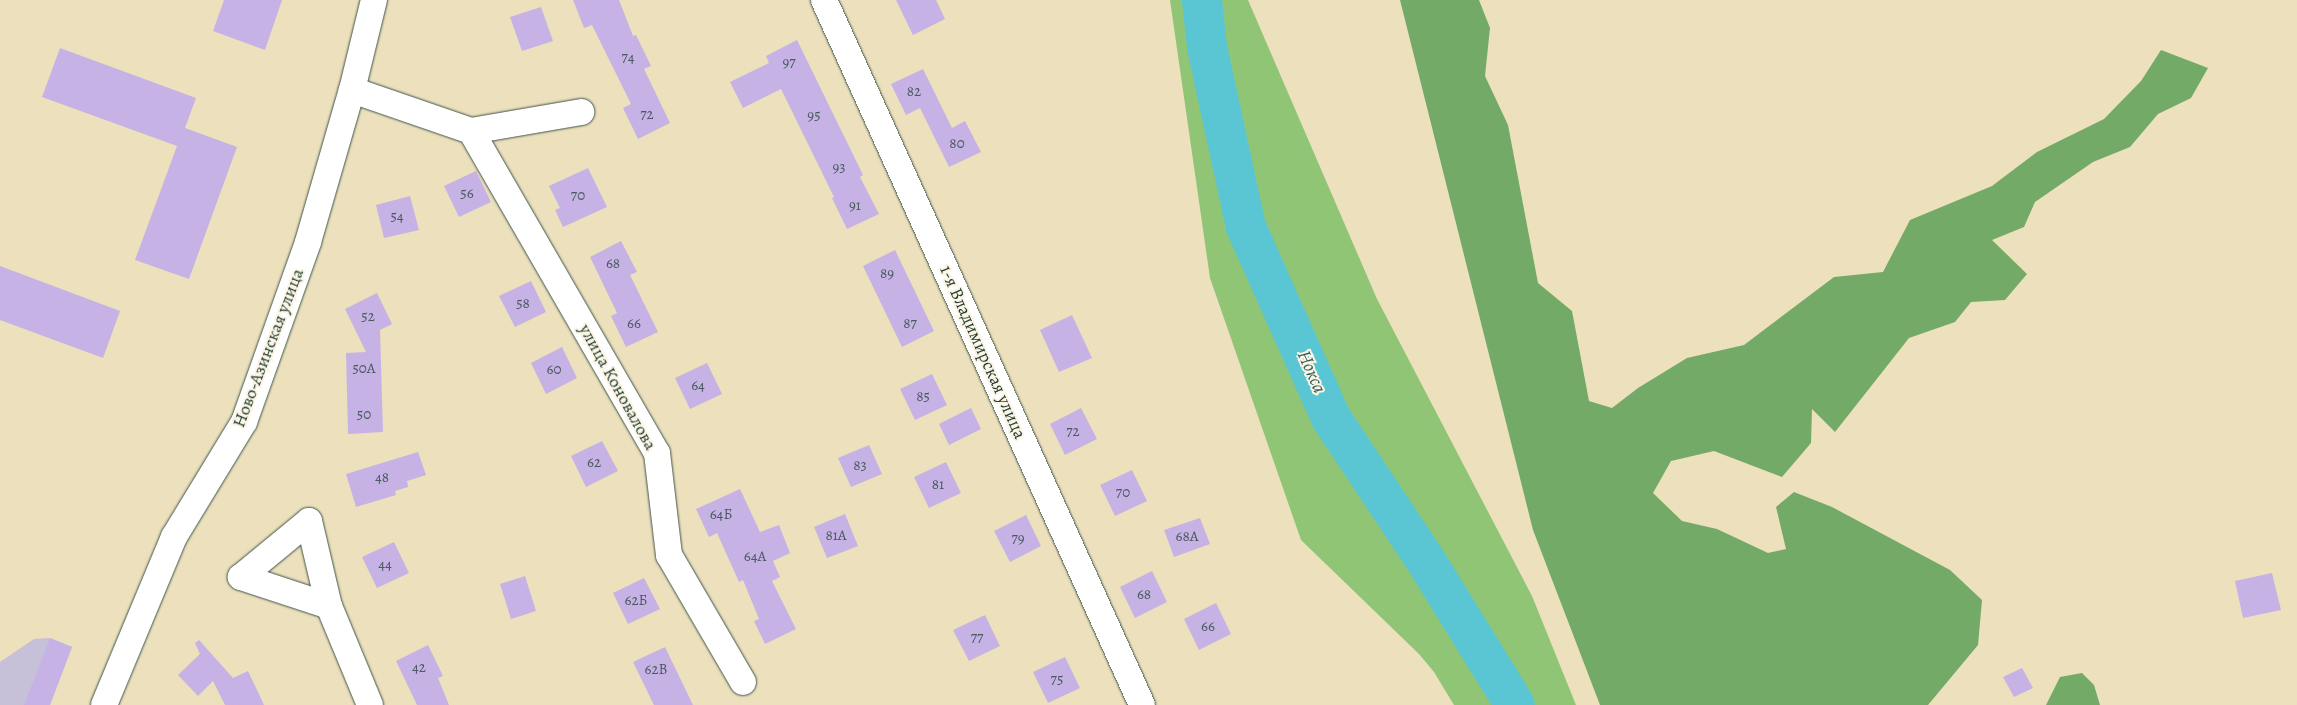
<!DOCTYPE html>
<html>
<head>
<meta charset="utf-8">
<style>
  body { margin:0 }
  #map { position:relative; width:2297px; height:705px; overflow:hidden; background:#ece0bd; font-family:Alegreya,serif }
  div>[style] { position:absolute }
  .industrial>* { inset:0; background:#c6c0d9 }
  .green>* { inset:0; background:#90c576 }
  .forest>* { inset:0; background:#74aa67 }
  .river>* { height:40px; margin:-20px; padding:0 20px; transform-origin:20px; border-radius:20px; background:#5ac6d3 }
  .building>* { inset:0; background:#c6b2e4 }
  .roads { filter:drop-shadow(0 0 1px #3e5549) drop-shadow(0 0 1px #3e5549) }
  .minor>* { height:26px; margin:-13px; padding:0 13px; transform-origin:13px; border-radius:13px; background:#fff }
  span { translate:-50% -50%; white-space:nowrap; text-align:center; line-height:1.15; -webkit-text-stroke:4px #fcf5e5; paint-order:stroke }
  .number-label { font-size:15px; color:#495a60 }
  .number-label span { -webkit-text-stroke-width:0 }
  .street-label { font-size:18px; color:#1f3d34 }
  .water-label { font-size:19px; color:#2e5f5c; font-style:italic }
</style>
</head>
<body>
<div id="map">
  <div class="industrial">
    <i style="clip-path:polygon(50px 638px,72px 647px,50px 705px,0 705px,0 662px,34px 639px)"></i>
  </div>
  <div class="green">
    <i style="clip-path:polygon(1170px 0,1248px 0,1377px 299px,1532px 596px,1576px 705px,1454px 705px,1434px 672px,1419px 654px,1301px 540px,1210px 278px)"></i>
  </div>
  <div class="forest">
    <i style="clip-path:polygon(1400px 0,1479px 0,1490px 28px,1485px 76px,1508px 125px,1538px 283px,1572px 311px,1589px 401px,1612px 408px,1638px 388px,1687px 358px,1744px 345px,1834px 277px,1883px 272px,1910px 220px,1992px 186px,2037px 152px,2104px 119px,2141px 81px,2161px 50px,2208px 68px,2191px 98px,2158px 114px,2130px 147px,2093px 162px,2035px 202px,2024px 227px,1992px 240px,2027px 274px,2005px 300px,1971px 302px,1955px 322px,1909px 338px,1835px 432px,1812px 409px,1811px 443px,1782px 477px,1714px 451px,1671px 461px,1653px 493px,1682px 521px,1717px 529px,1768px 553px,1786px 549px,1776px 507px,1794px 492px,1832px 507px,1950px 570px,1982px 600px,1978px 645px,1928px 705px,1600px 705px,1533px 530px)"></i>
    <i style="clip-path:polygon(2082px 673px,2094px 685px,2100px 705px,2046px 705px,2060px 677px)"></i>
  </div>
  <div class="river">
    <i style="left:1202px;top:0;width:47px;rotate:83.9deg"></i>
    <i style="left:1207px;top:47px;width:184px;rotate:77.8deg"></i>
    <i style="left:1246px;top:227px;width:209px;rotate:66deg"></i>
    <i style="left:1331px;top:418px;width:172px;rotate:56.4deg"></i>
    <i style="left:1426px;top:561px;width:169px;rotate:58.3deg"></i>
  </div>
  <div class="building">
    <i style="clip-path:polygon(224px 0,282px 0,265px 50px,213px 31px)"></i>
    <i style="clip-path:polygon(573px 0,619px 0,633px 36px,636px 35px,651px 66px,644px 69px,670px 123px,638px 139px,623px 108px,631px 104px,592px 25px,584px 28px)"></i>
    <i style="clip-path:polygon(896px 0,936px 0,945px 19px,913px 35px)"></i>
    <i style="clip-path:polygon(541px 7px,553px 41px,522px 51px,510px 17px)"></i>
    <i style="clip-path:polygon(797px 40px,863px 175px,860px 177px,879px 214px,847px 229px,832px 198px,834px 197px,781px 89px,743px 108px,730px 82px,769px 63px,766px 56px)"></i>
    <i style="clip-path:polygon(60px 48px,196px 98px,185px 128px,237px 147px,189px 279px,135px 260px,177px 146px,42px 97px)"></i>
    <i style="clip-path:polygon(923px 69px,952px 128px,965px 121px,981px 152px,949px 167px,920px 108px,906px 115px,891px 84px)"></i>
    <i style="clip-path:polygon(588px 168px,607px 207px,563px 227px,555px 210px,560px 208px,549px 186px)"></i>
    <i style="clip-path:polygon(476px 171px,491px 202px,459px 217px,444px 186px)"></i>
    <i style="clip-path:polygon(410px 196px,419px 230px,384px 238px,376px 205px)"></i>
    <i style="clip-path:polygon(621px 241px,637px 272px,630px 275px,658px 332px,626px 347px,611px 316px,617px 313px,590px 257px)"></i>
    <i style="clip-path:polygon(895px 250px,934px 331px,902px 347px,863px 266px)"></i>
    <i style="clip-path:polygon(0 266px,120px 311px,103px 358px,0 320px)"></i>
    <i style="clip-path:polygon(531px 281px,546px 312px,515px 327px,499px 296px)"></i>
    <i style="clip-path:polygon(377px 293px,392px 324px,380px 330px,383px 432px,348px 434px,346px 353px,366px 352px,345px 309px)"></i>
    <i style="clip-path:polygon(1072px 315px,1092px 358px,1059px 372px,1040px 330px)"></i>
    <i style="clip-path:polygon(562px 347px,577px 378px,546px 394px,531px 363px)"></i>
    <i style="clip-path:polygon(707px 363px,722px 394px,690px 409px,675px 378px)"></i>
    <i style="clip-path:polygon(932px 374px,947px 405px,915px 420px,900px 389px)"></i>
    <i style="clip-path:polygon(971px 408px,981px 429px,949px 445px,939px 424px)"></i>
    <i style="clip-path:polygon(1081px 408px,1097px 439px,1065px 455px,1050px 424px)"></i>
    <i style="clip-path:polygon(602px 441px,618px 471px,586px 487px,571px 456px)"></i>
    <i style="clip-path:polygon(869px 445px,882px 474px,851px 487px,838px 458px)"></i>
    <i style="clip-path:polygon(418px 452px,426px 475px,407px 481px,408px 487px,395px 491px,396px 495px,356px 507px,346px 474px)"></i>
    <i style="clip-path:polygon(946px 462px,961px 493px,929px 508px,914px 477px)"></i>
    <i style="clip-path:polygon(1132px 470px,1147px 501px,1115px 516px,1100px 485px)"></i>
    <i style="clip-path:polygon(740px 489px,760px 532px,779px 525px,790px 553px,773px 561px,780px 577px,772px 581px,796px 629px,765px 644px,754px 621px,759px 619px,743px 580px,739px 582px,717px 533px,709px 537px,696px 509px)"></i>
    <i style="clip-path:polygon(845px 514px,858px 546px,827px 558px,814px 527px)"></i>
    <i style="clip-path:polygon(1026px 515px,1041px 546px,1010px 562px,994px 531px)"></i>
    <i style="clip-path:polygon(1200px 518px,1210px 544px,1174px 557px,1164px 530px)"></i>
    <i style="clip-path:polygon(394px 542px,409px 573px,377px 588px,362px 557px)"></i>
    <i style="clip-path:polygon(1152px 571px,1167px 602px,1135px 618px,1120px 587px)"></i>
    <i style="clip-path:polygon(2272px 573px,2281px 610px,2243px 618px,2235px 581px)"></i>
    <i style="clip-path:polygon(525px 576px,536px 611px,511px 619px,500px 584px)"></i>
    <i style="clip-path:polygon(644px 578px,660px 609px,628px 624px,613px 593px)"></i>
    <i style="clip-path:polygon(1216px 603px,1231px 634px,1199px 650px,1184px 619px)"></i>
    <i style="clip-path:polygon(985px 615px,1000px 646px,969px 661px,953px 630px)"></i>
    <i style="clip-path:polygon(50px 638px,72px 647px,50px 705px,24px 705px)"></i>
    <i style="clip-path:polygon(199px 640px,233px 678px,248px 671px,264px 705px,225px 705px,213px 681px,198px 696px,178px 675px,200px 654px,195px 643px)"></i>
    <i style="clip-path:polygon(428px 645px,443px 676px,438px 678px,449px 705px,417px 705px,396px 661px)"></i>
    <i style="clip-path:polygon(665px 647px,693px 705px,654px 705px,633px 662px)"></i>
    <i style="clip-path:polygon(1065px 657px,1080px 688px,1048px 703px,1033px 672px)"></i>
    <i style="clip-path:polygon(2022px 668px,2033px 688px,2014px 697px,2003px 677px)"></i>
  </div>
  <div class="roads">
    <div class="minor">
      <i style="left:824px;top:0;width:773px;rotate:65.72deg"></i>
      <i style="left:352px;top:90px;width:126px;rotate:19deg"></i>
      <i style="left:471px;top:131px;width:372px;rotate:60deg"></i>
      <i style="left:657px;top:453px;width:103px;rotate:83.3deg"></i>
      <i style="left:669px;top:555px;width:147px;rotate:59.8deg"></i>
      <i style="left:471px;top:131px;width:112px;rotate:-9.8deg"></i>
      <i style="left:309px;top:521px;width:87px;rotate:76.8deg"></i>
      <i style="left:329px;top:606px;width:93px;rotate:-161.8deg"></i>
      <i style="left:241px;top:577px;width:88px;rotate:-39.5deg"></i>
      <i style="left:329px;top:606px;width:107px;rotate:67.5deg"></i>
      <i style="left:104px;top:705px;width:182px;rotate:-67.4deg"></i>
      <i style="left:174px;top:537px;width:135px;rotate:-58.7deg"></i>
      <i style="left:244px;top:422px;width:191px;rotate:-70.4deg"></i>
      <i style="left:308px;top:242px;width:158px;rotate:-73.9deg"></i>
      <i style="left:352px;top:90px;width:93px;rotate:-76.3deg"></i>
    </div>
  </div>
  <div class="number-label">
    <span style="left:628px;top:58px">74</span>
    <span style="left:789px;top:63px">97</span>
    <span style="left:914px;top:92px">82</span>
    <span style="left:647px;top:115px">72</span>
    <span style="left:814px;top:116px">95</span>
    <span style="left:957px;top:144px">80</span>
    <span style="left:839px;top:168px">93</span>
    <span style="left:467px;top:194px">56</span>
    <span style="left:578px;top:196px">70</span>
    <span style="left:855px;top:206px">91</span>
    <span style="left:397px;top:217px">54</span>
    <span style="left:613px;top:264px">68</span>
    <span style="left:887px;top:274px">89</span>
    <span style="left:523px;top:304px">58</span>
    <span style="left:368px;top:317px">52</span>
    <span style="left:634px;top:324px">66</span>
    <span style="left:910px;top:324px">87</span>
    <span style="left:364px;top:369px">50А</span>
    <span style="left:554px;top:370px">60</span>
    <span style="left:698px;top:386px">64</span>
    <span style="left:923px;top:397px">85</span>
    <span style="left:364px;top:415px">50</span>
    <span style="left:1073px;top:432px">72</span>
    <span style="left:594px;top:463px">62</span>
    <span style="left:860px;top:466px">83</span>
    <span style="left:382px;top:478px">48</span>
    <span style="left:938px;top:485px">81</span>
    <span style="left:1123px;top:493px">70</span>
    <span style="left:721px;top:515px">64Б</span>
    <span style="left:836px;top:536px">81А</span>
    <span style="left:1187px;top:537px">68А</span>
    <span style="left:1018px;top:539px">79</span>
    <span style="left:755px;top:557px">64А</span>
    <span style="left:385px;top:565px">44</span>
    <span style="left:1144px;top:595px">68</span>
    <span style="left:636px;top:601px">62Б</span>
    <span style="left:1208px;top:627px">66</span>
    <span style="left:977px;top:638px">77</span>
    <span style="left:419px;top:668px">42</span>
    <span style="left:656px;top:670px">62В</span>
    <span style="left:1057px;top:680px">75</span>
  </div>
  <div class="street-label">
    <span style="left:268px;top:348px;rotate:-69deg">Ново-Азинская улица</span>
    <span style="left:983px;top:352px;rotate:66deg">1-я Владимирская улица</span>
    <span style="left:618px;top:387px;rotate:61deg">улица Коновалова</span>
  </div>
  <div class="water-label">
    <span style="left:1311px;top:372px;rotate:66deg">Нокса</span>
  </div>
</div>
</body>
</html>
